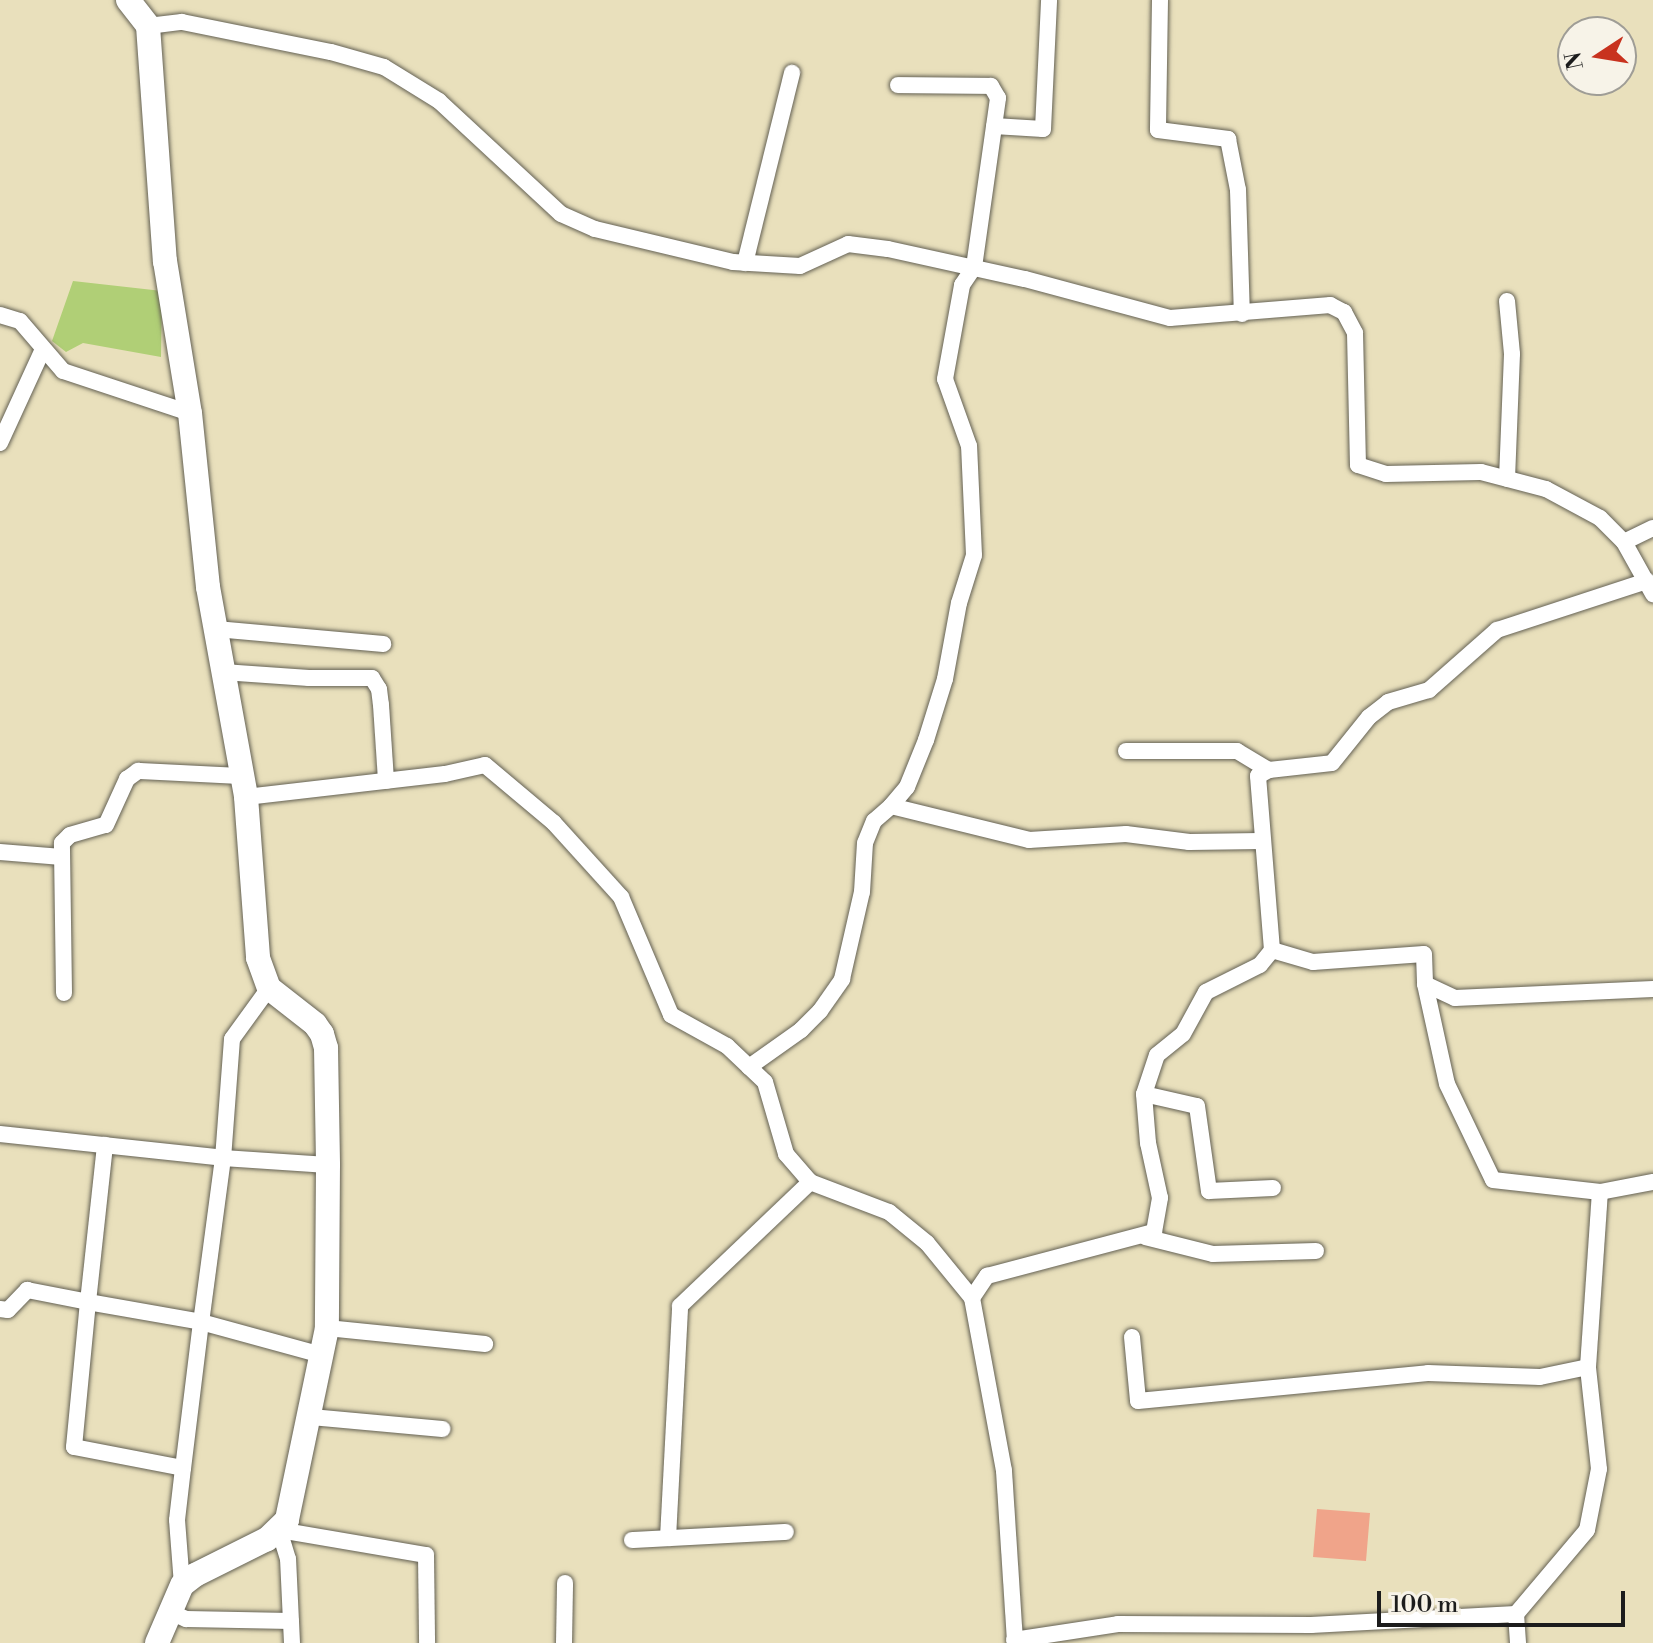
<!DOCTYPE html>
<html>
<head>
<meta charset="utf-8">
<style>
  body { margin:0 }
  #map { position:relative; width:1653px; height:1643px; overflow:hidden; background:#e9e0bc; font-family:"Libre Bodoni",serif }
  div>[style] { position:absolute }
  .green>* { inset:0; background:#b0cf76 }
  .building>* { inset:0; background:#f0a48a }
  .roads { filter:drop-shadow(0 0 2px #646154) drop-shadow(0 0 2px #646154) }
  .minor>* { height:16px; margin:-8px; padding:0 8px; transform-origin:8px; border-radius:8px; background:#fff }
  .secondary>* { height:24px; margin:-12px; padding:0 12px; transform-origin:12px; border-radius:12px; background:#fff }
  span { translate:-50% -50%; white-space:nowrap; text-align:center; line-height:1.15; -webkit-text-stroke:8px #f7f3e8; paint-order:stroke }
  .north { position:absolute; left:1557px; top:16px; width:80px; height:80px; box-sizing:border-box; background:#f7f3e8; border:2px solid #9f9d96; border-radius:50%; rotate:258deg; font-size:22px; font-weight:700; line-height:32px; text-align:center; color:#1c1c1c }
  .north::after { content:''; display:block; margin:auto; width:28px; height:36px; background:#c8321e; clip-path:polygon(50% 0,100% 100%,50% 72%,0 100%) }
  .scale { position:absolute; left:1377px; top:1591px; width:248px; height:36px; box-sizing:border-box; border:4px solid #1c1c1c; border-top:0; padding-left:10px; font-size:24px; line-height:28px; white-space:nowrap; color:#1c1c1c; -webkit-text-stroke:6px #f7f3e8; paint-order:stroke }
</style>
</head>
<body>
<div id="map">
  <div class="green">
    <i style="clip-path:polygon(73px 281px,162px 291px,161px 357px,83px 343px,66px 352px,52px 341px)"></i>
  </div>
  <div class="building">
    <i style="clip-path:polygon(1317px 1509px,1370px 1513px,1366px 1561px,1313px 1557px)"></i>
  </div>
  <div class="roads">
    <div class="minor">
      <i style="left:1160px;top:0;width:130px;rotate:90.9deg"></i>
      <i style="left:1158px;top:130px;width:71px;rotate:7.3deg"></i>
      <i style="left:1228px;top:139px;width:52px;rotate:78.9deg"></i>
      <i style="left:1238px;top:190px;width:124px;rotate:88.2deg"></i>
      <i style="left:148px;top:26px;width:34px;rotate:-7deg"></i>
      <i style="left:182px;top:22px;width:152px;rotate:11.4deg"></i>
      <i style="left:331px;top:52px;width:55px;rotate:15.8deg"></i>
      <i style="left:384px;top:67px;width:65px;rotate:31.7deg"></i>
      <i style="left:439px;top:101px;width:166px;rotate:42.8deg"></i>
      <i style="left:561px;top:214px;width:37px;rotate:24deg"></i>
      <i style="left:595px;top:229px;width:142px;rotate:13.4deg"></i>
      <i style="left:733px;top:262px;width:67px;rotate:3.4deg"></i>
      <i style="left:800px;top:266px;width:53px;rotate:-24.6deg"></i>
      <i style="left:848px;top:244px;width:40px;rotate:7.1deg"></i>
      <i style="left:888px;top:249px;width:140px;rotate:12.4deg"></i>
      <i style="left:1025px;top:279px;width:150px;rotate:15.1deg"></i>
      <i style="left:1170px;top:318px;width:161px;rotate:-4.6deg"></i>
      <i style="left:1330px;top:305px;width:16px;rotate:27deg"></i>
      <i style="left:1344px;top:312px;width:24px;rotate:62deg"></i>
      <i style="left:1355px;top:333px;width:132px;rotate:88.7deg"></i>
      <i style="left:1358px;top:465px;width:29px;rotate:18deg"></i>
      <i style="left:1386px;top:474px;width:95px;rotate:-1.2deg"></i>
      <i style="left:1481px;top:472px;width:67px;rotate:14.7deg"></i>
      <i style="left:1546px;top:489px;width:61px;rotate:28.2deg"></i>
      <i style="left:1600px;top:518px;width:34px;rotate:45deg"></i>
      <i style="left:1624px;top:542px;width:60px;rotate:60.9deg"></i>
      <i style="left:994px;top:126px;width:49px;rotate:3.5deg"></i>
      <i style="left:1043px;top:129px;width:129px;rotate:-87.3deg"></i>
      <i style="left:745px;top:263px;width:196px;rotate:-76.1deg"></i>
      <i style="left:1507px;top:301px;width:53px;rotate:84.6deg"></i>
      <i style="left:1512px;top:354px;width:125px;rotate:92.3deg"></i>
      <i style="left:0;top:315px;width:21px;rotate:17deg"></i>
      <i style="left:20px;top:321px;width:66px;rotate:49.3deg"></i>
      <i style="left:63px;top:371px;width:134px;rotate:18.3deg"></i>
      <i style="left:0;top:443px;width:103px;rotate:-65.4deg"></i>
      <i style="left:1624px;top:542px;width:32px;rotate:-26deg"></i>
      <i style="left:216px;top:629px;width:168px;rotate:5.1deg"></i>
      <i style="left:223px;top:672px;width:86px;rotate:4deg"></i>
      <i style="left:309px;top:678px;width:63px"></i>
      <i style="left:372px;top:678px;width:13px;rotate:58deg"></i>
      <i style="left:379px;top:689px;width:16px;rotate:83deg"></i>
      <i style="left:381px;top:705px;width:76px;rotate:86.2deg"></i>
      <i style="left:1126px;top:751px;width:111px"></i>
      <i style="left:1237px;top:751px;width:37px;rotate:31deg"></i>
      <i style="left:246px;top:797px;width:200px;rotate:-6.6deg"></i>
      <i style="left:445px;top:774px;width:41px;rotate:-12.7deg"></i>
      <i style="left:485px;top:765px;width:90px;rotate:40deg"></i>
      <i style="left:554px;top:823px;width:100px;rotate:47.8deg"></i>
      <i style="left:621px;top:897px;width:128px;rotate:67deg"></i>
      <i style="left:671px;top:1015px;width:64px;rotate:29deg"></i>
      <i style="left:727px;top:1046px;width:52px;rotate:43.5deg"></i>
      <i style="left:765px;top:1082px;width:75px;rotate:73.7deg"></i>
      <i style="left:786px;top:1154px;width:37px;rotate:49deg"></i>
      <i style="left:810px;top:1182px;width:85px;rotate:20.8deg"></i>
      <i style="left:889px;top:1212px;width:49px;rotate:39.2deg"></i>
      <i style="left:927px;top:1243px;width:71px;rotate:50.7deg"></i>
      <i style="left:972px;top:1298px;width:176px;rotate:79.5deg"></i>
      <i style="left:1004px;top:1471px;width:172px;rotate:86.3deg"></i>
      <i style="left:891px;top:806px;width:25px;rotate:-50deg"></i>
      <i style="left:907px;top:787px;width:51px;rotate:-68deg"></i>
      <i style="left:926px;top:740px;width:64px;rotate:-72.7deg"></i>
      <i style="left:945px;top:679px;width:77px;rotate:-79.6deg"></i>
      <i style="left:959px;top:603px;width:50px;rotate:-72.6deg"></i>
      <i style="left:974px;top:555px;width:109px;rotate:-92.6deg"></i>
      <i style="left:969px;top:446px;width:71px;rotate:-109.7deg"></i>
      <i style="left:945px;top:379px;width:96px;rotate:-79.7deg"></i>
      <i style="left:962px;top:285px;width:22px;rotate:-56deg"></i>
      <i style="left:974px;top:267px;width:171px;rotate:-81.9deg"></i>
      <i style="left:998px;top:98px;width:14px;rotate:-120deg"></i>
      <i style="left:991px;top:86px;width:93px;rotate:-179.4deg"></i>
      <i style="left:0;top:852px;width:62px;rotate:4.6deg"></i>
      <i style="left:1272px;top:950px;width:43px;rotate:16.3deg"></i>
      <i style="left:1313px;top:962px;width:111px;rotate:-4.1deg"></i>
      <i style="left:1424px;top:954px;width:30px;rotate:88deg"></i>
      <i style="left:1425px;top:984px;width:33px;rotate:25deg"></i>
      <i style="left:1455px;top:998px;width:198px;rotate:-2.6deg"></i>
      <i style="left:1425px;top:984px;width:102px;rotate:77.6deg"></i>
      <i style="left:1447px;top:1084px;width:106px;rotate:64.4deg"></i>
      <i style="left:1493px;top:1180px;width:108px;rotate:6.4deg"></i>
      <i style="left:1600px;top:1192px;width:54px;rotate:-10.7deg"></i>
      <i style="left:269px;top:988px;width:63px;rotate:126deg"></i>
      <i style="left:232px;top:1039px;width:119px;rotate:94.3deg"></i>
      <i style="left:223px;top:1158px;width:165px;rotate:97.6deg"></i>
      <i style="left:201px;top:1322px;width:125px;rotate:15.3deg"></i>
      <i style="left:64px;top:993px;width:150px;rotate:-90.8deg"></i>
      <i style="left:62px;top:843px;width:11px;rotate:-45deg"></i>
      <i style="left:70px;top:835px;width:37px;rotate:-16deg"></i>
      <i style="left:106px;top:825px;width:51px;rotate:-65.5deg"></i>
      <i style="left:127px;top:779px;width:14px;rotate:-36deg"></i>
      <i style="left:138px;top:771px;width:104px;rotate:2.8deg"></i>
      <i style="left:749px;top:1067px;width:64px;rotate:-35.4deg"></i>
      <i style="left:801px;top:1030px;width:27px;rotate:-45deg"></i>
      <i style="left:820px;top:1011px;width:39px;rotate:-55deg"></i>
      <i style="left:842px;top:979px;width:89px;rotate:-77.1deg"></i>
      <i style="left:862px;top:892px;width:49px;rotate:-86.5deg"></i>
      <i style="left:865px;top:843px;width:24px;rotate:-68deg"></i>
      <i style="left:874px;top:821px;width:23px;rotate:-41deg"></i>
      <i style="left:891px;top:806px;width:142px;rotate:13.8deg"></i>
      <i style="left:1029px;top:840px;width:97px;rotate:-3.5deg"></i>
      <i style="left:1126px;top:834px;width:64px;rotate:7.2deg"></i>
      <i style="left:1189px;top:842px;width:72px;rotate:-0.8deg"></i>
      <i style="left:1144px;top:1094px;width:54px;rotate:12.8deg"></i>
      <i style="left:1197px;top:1106px;width:86px;rotate:82deg"></i>
      <i style="left:1209px;top:1191px;width:64px;rotate:-2.7deg"></i>
      <i style="left:0;top:1134px;width:224px;rotate:6.1deg"></i>
      <i style="left:223px;top:1158px;width:105px;rotate:3.8deg"></i>
      <i style="left:1145px;top:1237px;width:70px;rotate:14deg"></i>
      <i style="left:1213px;top:1254px;width:103px;rotate:-1.7deg"></i>
      <i style="left:972px;top:1298px;width:27px;rotate:-56deg"></i>
      <i style="left:987px;top:1276px;width:173px;rotate:-14.8deg"></i>
      <i style="left:1154px;top:1232px;width:35px;rotate:-80deg"></i>
      <i style="left:1160px;top:1198px;width:56px;rotate:-102.3deg"></i>
      <i style="left:1148px;top:1143px;width:49px;rotate:-94.7deg"></i>
      <i style="left:1144px;top:1094px;width:41px;rotate:-71.6deg"></i>
      <i style="left:1157px;top:1055px;width:33px;rotate:-39deg"></i>
      <i style="left:1183px;top:1034px;width:48px;rotate:-61.3deg"></i>
      <i style="left:1206px;top:992px;width:60px;rotate:-26.6deg"></i>
      <i style="left:1260px;top:965px;width:19px;rotate:-51deg"></i>
      <i style="left:1272px;top:950px;width:175px;rotate:-94.6deg"></i>
      <i style="left:1258px;top:776px;width:13px;rotate:-29deg"></i>
      <i style="left:1269px;top:770px;width:63px;rotate:-6.3deg"></i>
      <i style="left:1332px;top:763px;width:59px;rotate:-51.2deg"></i>
      <i style="left:1369px;top:717px;width:24px;rotate:-38deg"></i>
      <i style="left:1388px;top:702px;width:43px;rotate:-16.3deg"></i>
      <i style="left:1429px;top:690px;width:91px;rotate:-41.4deg"></i>
      <i style="left:1497px;top:630px;width:158px;rotate:-18.1deg"></i>
      <i style="left:88px;top:1302px;width:115px;rotate:10deg"></i>
      <i style="left:201px;top:1322px;width:147px;rotate:97deg"></i>
      <i style="left:183px;top:1468px;width:111px;rotate:-169.1deg"></i>
      <i style="left:74px;top:1447px;width:146px;rotate:-84.5deg"></i>
      <i style="left:0;top:1309px;width:8px;rotate:7deg"></i>
      <i style="left:8px;top:1310px;width:28px;rotate:-46deg"></i>
      <i style="left:27px;top:1290px;width:62px;rotate:11.1deg"></i>
      <i style="left:88px;top:1302px;width:158px;rotate:-83.8deg"></i>
      <i style="left:327px;top:1328px;width:159px;rotate:5.8deg"></i>
      <i style="left:1132px;top:1337px;width:64px;rotate:84.6deg"></i>
      <i style="left:1138px;top:1401px;width:291px;rotate:-5.5deg"></i>
      <i style="left:1428px;top:1373px;width:112px;rotate:2deg"></i>
      <i style="left:1540px;top:1377px;width:49px;rotate:-11.8deg"></i>
      <i style="left:1588px;top:1367px;width:175px;rotate:-86.1deg"></i>
      <i style="left:311px;top:1417px;width:132px;rotate:5.2deg"></i>
      <i style="left:668px;top:1538px;width:232px;rotate:-87deg"></i>
      <i style="left:680px;top:1306px;width:180px;rotate:-43.6deg"></i>
      <i style="left:632px;top:1540px;width:154px;rotate:-3deg"></i>
      <i style="left:182px;top:1585px;width:65px;rotate:-94.4deg"></i>
      <i style="left:177px;top:1520px;width:52px;rotate:-83.4deg"></i>
      <i style="left:168px;top:1611px;width:20px;rotate:24deg"></i>
      <i style="left:186px;top:1619px;width:105px;rotate:1.1deg"></i>
      <i style="left:1516px;top:1614px;width:110px;rotate:-49.8deg"></i>
      <i style="left:1587px;top:1530px;width:62px;rotate:-78.9deg"></i>
      <i style="left:1599px;top:1469px;width:103px;rotate:-96.2deg"></i>
      <i style="left:1014px;top:1640px;width:105px;rotate:-8.7deg"></i>
      <i style="left:1118px;top:1624px;width:193px;rotate:0.3deg"></i>
      <i style="left:1311px;top:1625px;width:205px;rotate:-3.1deg"></i>
      <i style="left:1516px;top:1614px;width:29px;rotate:86deg"></i>
      <i style="left:292px;top:1643px;width:84px;rotate:-92.7deg"></i>
      <i style="left:288px;top:1559px;width:30px;rotate:-107deg"></i>
      <i style="left:279px;top:1530px;width:149px;rotate:9.7deg"></i>
      <i style="left:426px;top:1555px;width:88px;rotate:89.3deg"></i>
      <i style="left:564px;top:1643px;width:60px;rotate:-89deg"></i>
    </div>
    <div class="secondary">
      <i style="left:128px;top:0;width:33px;rotate:52deg"></i>
      <i style="left:148px;top:26px;width:236px;rotate:85.9deg"></i>
      <i style="left:165px;top:261px;width:154px;rotate:80.7deg"></i>
      <i style="left:190px;top:413px;width:175px;rotate:84.1deg"></i>
      <i style="left:208px;top:587px;width:213px;rotate:79.7deg"></i>
      <i style="left:246px;top:797px;width:161px;rotate:85.7deg"></i>
      <i style="left:258px;top:958px;width:32px;rotate:70deg"></i>
      <i style="left:269px;top:988px;width:58px;rotate:38deg"></i>
      <i style="left:315px;top:1024px;width:12px;rotate:55deg"></i>
      <i style="left:322px;top:1034px;width:15px;rotate:74deg"></i>
      <i style="left:326px;top:1048px;width:117px;rotate:89deg"></i>
      <i style="left:328px;top:1165px;width:163px;rotate:90.4deg"></i>
      <i style="left:327px;top:1328px;width:196px;rotate:101.8deg"></i>
      <i style="left:287px;top:1520px;width:28px;rotate:136deg"></i>
      <i style="left:267px;top:1539px;width:80px;rotate:153.4deg"></i>
      <i style="left:195px;top:1575px;width:16px;rotate:142deg"></i>
      <i style="left:182px;top:1585px;width:63px;rotate:113.3deg"></i>
    </div>
  </div>
  <div class="north">N</div>
  <div class="scale">100 m</div>
</div>
</body>
</html>
